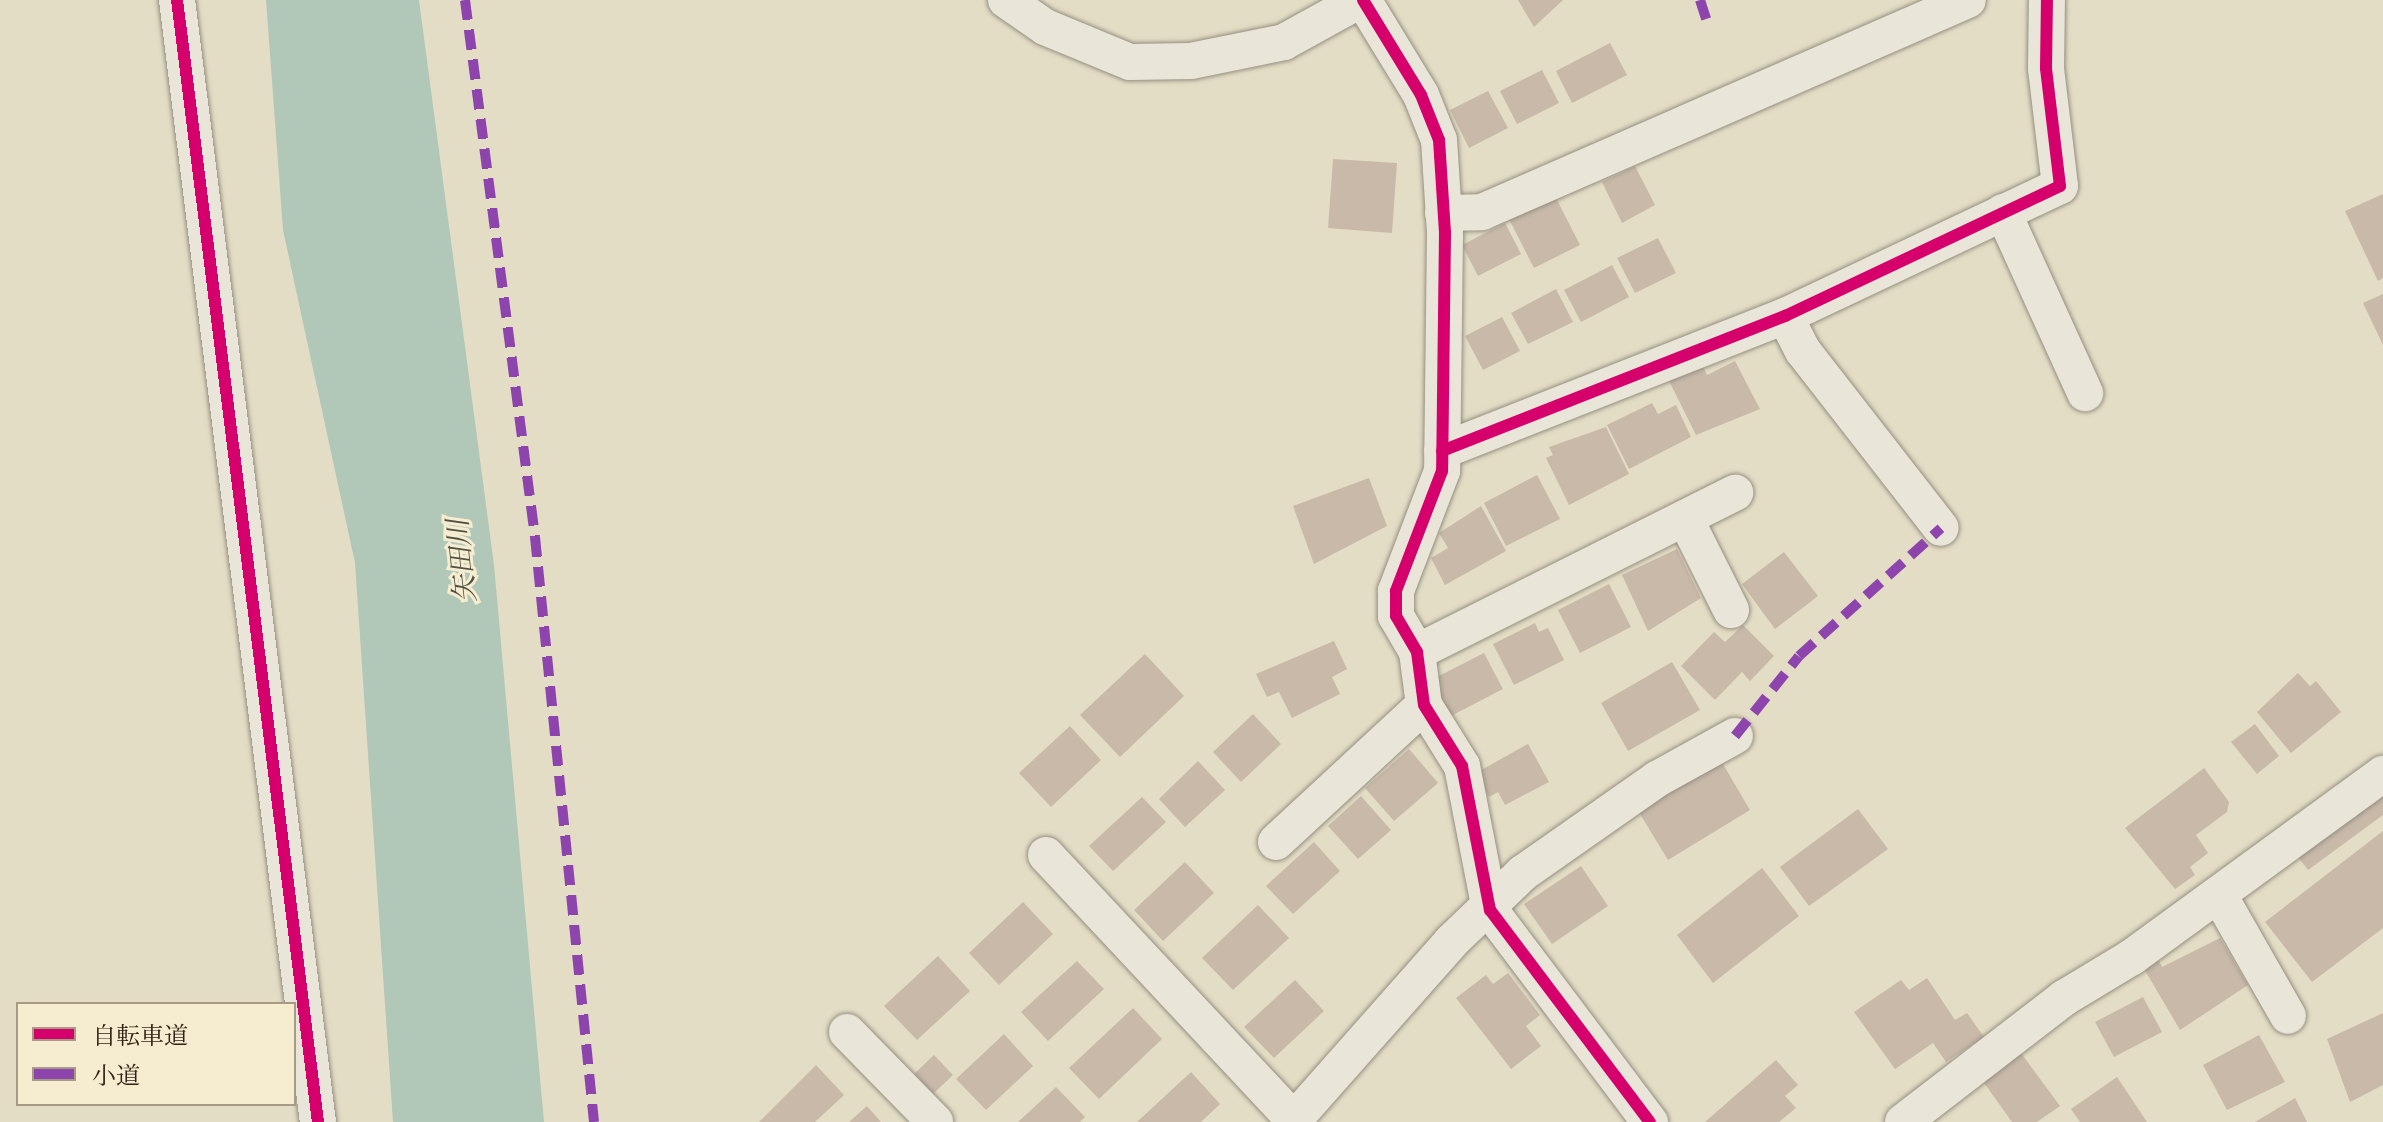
<!DOCTYPE html>
<html>
<head>
<meta charset="utf-8">
<style>
  body { margin:0 }
  #map { position:relative; width:2383px; height:1122px; overflow:hidden; background:#e4ddc5; font-family:"Libre Bodoni","Noto Serif JP",serif }
  div>[style] { position:absolute }
  .water>* { inset:0; background:#b1c7b7 }
  .building>* { inset:0; background:#c8b9a9 }
  .roads { filter:drop-shadow(0 0 2px #958f80) drop-shadow(0 0 2px #958f80) }
  .minor>* { height:36px; margin:-18px; padding:0 18px; transform-origin:18px; border-radius:18px; background:#e9e6d9 }
  .quiet>* { height:10px; margin-top:-5px; transform-origin:0; background:repeating-linear-gradient(90deg,#8e44ad 0 20px,transparent 0 30px) }
  .cycleway>* { height:12px; margin:-6px; padding:0 6px; transform-origin:6px; border-radius:6px; background:#d6006c }
  span { translate:-50% -50%; white-space:nowrap; text-align:center; line-height:1.15; -webkit-text-stroke:6px #f6edd1; paint-order:stroke }
  .water-label { font-size:28px; color:#505043; font-style:italic }
  .legend { position:absolute; left:16px; top:1002px; width:280px; height:104px; box-sizing:border-box; background:#f6edd1; border:2px solid #a79b85; margin:0; padding:10px 14px; list-style:none; font-size:24px; color:#302114 }
  .legend li { display:flex; align-items:center; gap:16px; height:40px }
  .legend b { width:40px; border:2px solid #a79b85 }
</style>
</head>
<body>
<div id="map">
  <div class="water">
    <i style="clip-path:polygon(266px 0,419px 0,494px 565px,544px 1122px,393px 1122px,355px 563px,283px 230px)"></i>
  </div>
  <div class="building">
    <i style="clip-path:polygon(1518px 0,1563px 0,1534px 27px)"></i>
    <i style="clip-path:polygon(1610px 43px,1627px 75px,1572px 103px,1556px 71px)"></i>
    <i style="clip-path:polygon(1542px 70px,1559px 103px,1517px 124px,1500px 91px)"></i>
    <i style="clip-path:polygon(1488px 91px,1508px 128px,1469px 148px,1450px 110px)"></i>
    <i style="clip-path:polygon(1333px 159px,1397px 163px,1392px 233px,1328px 228px)"></i>
    <i style="clip-path:polygon(1635px 166px,1655px 205px,1622px 223px,1602px 182px)"></i>
    <i style="clip-path:polygon(2383px 194px,2383px 278px,2378px 281px,2345px 211px)"></i>
    <i style="clip-path:polygon(1555px 196px,1580px 245px,1534px 268px,1509px 219px)"></i>
    <i style="clip-path:polygon(1505px 223px,1521px 254px,1478px 276px,1462px 245px)"></i>
    <i style="clip-path:polygon(1658px 238px,1676px 273px,1635px 293px,1617px 258px)"></i>
    <i style="clip-path:polygon(1612px 265px,1629px 297px,1581px 322px,1564px 290px)"></i>
    <i style="clip-path:polygon(1556px 289px,1573px 322px,1528px 344px,1511px 313px)"></i>
    <i style="clip-path:polygon(2383px 294px,2383px 345px,2363px 303px)"></i>
    <i style="clip-path:polygon(1502px 317px,1520px 351px,1483px 370px,1465px 336px)"></i>
    <i style="clip-path:polygon(1700px 360px,1707px 375px,1735px 361px,1760px 409px,1696px 435px,1667px 377px)"></i>
    <i style="clip-path:polygon(1652px 403px,1658px 414px,1676px 405px,1691px 437px,1629px 469px,1607px 425px)"></i>
    <i style="clip-path:polygon(1606px 427px,1629px 474px,1569px 505px,1546px 458px,1553px 455px,1549px 447px)"></i>
    <i style="clip-path:polygon(1537px 475px,1560px 519px,1506px 546px,1484px 503px)"></i>
    <i style="clip-path:polygon(1369px 478px,1387px 526px,1314px 564px,1293px 506px)"></i>
    <i style="clip-path:polygon(1481px 506px,1506px 551px,1445px 585px,1431px 558px,1448px 548px,1439px 533px)"></i>
    <i style="clip-path:polygon(1677px 549px,1701px 598px,1648px 631px,1622px 575px)"></i>
    <i style="clip-path:polygon(1784px 552px,1818px 596px,1775px 629px,1742px 584px)"></i>
    <i style="clip-path:polygon(1609px 584px,1631px 627px,1580px 653px,1558px 610px)"></i>
    <i style="clip-path:polygon(1535px 623px,1539px 632px,1548px 628px,1564px 660px,1514px 685px,1493px 644px)"></i>
    <i style="clip-path:polygon(1743px 625px,1774px 656px,1750px 681px,1742px 672px,1715px 700px,1681px 666px,1714px 632px,1725px 642px)"></i>
    <i style="clip-path:polygon(1334px 641px,1347px 669px,1332px 677px,1340px 694px,1292px 718px,1279px 692px,1267px 697px,1256px 674px)"></i>
    <i style="clip-path:polygon(1484px 653px,1503px 689px,1447px 718px,1433px 679px)"></i>
    <i style="clip-path:polygon(1145px 654px,1184px 696px,1120px 757px,1080px 715px)"></i>
    <i style="clip-path:polygon(1672px 662px,1700px 710px,1628px 751px,1601px 703px)"></i>
    <i style="clip-path:polygon(2298px 673px,2310px 686px,2316px 681px,2341px 712px,2291px 753px,2257px 712px)"></i>
    <i style="clip-path:polygon(1253px 714px,1281px 744px,1241px 782px,1213px 752px)"></i>
    <i style="clip-path:polygon(2255px 724px,2279px 756px,2257px 774px,2231px 742px)"></i>
    <i style="clip-path:polygon(1070px 726px,1101px 760px,1051px 807px,1019px 773px)"></i>
    <i style="clip-path:polygon(1528px 744px,1549px 782px,1505px 805px,1498px 792px,1489px 797px,1476px 773px)"></i>
    <i style="clip-path:polygon(1409px 749px,1438px 783px,1394px 821px,1365px 788px)"></i>
    <i style="clip-path:polygon(1720px 759px,1750px 810px,1668px 860px,1637px 809px)"></i>
    <i style="clip-path:polygon(1198px 761px,1225px 790px,1185px 827px,1159px 799px)"></i>
    <i style="clip-path:polygon(2204px 768px,2229px 802px,2227px 812px,2196px 835px,2208px 853px,2190px 867px,2195px 875px,2175px 889px,2125px 828px)"></i>
    <i style="clip-path:polygon(2383px 792px,2383px 815px,2308px 870px,2297px 856px)"></i>
    <i style="clip-path:polygon(1361px 796px,1391px 830px,1358px 859px,1328px 826px)"></i>
    <i style="clip-path:polygon(1142px 797px,1166px 822px,1113px 871px,1089px 846px)"></i>
    <i style="clip-path:polygon(1858px 809px,1888px 849px,1809px 906px,1780px 867px)"></i>
    <i style="clip-path:polygon(2383px 831px,2383px 928px,2312px 982px,2265px 922px)"></i>
    <i style="clip-path:polygon(1314px 842px,1340px 871px,1293px 914px,1266px 886px)"></i>
    <i style="clip-path:polygon(1185px 862px,1214px 893px,1163px 941px,1134px 910px)"></i>
    <i style="clip-path:polygon(1581px 866px,1608px 906px,1552px 944px,1524px 904px)"></i>
    <i style="clip-path:polygon(1762px 868px,1799px 916px,1713px 983px,1677px 935px)"></i>
    <i style="clip-path:polygon(1023px 902px,1053px 934px,999px 985px,969px 953px)"></i>
    <i style="clip-path:polygon(1258px 905px,1289px 938px,1233px 990px,1202px 958px)"></i>
    <i style="clip-path:polygon(2220px 938px,2248px 985px,2180px 1030px,2143px 967px,2158px 959px,2162px 967px)"></i>
    <i style="clip-path:polygon(938px 956px,970px 991px,917px 1040px,884px 1006px)"></i>
    <i style="clip-path:polygon(1077px 961px,1104px 989px,1048px 1041px,1021px 1012px)"></i>
    <i style="clip-path:polygon(1508px 973px,1540px 1015px,1526px 1026px,1541px 1046px,1511px 1069px,1456px 998px,1486px 975px,1493px 984px)"></i>
    <i style="clip-path:polygon(1927px 978px,1955px 1020px,1967px 1013px,1984px 1037px,1946px 1062px,1933px 1043px,1895px 1069px,1854px 1012px,1901px 980px,1909px 990px)"></i>
    <i style="clip-path:polygon(1295px 980px,1324px 1011px,1274px 1058px,1244px 1027px)"></i>
    <i style="clip-path:polygon(2143px 997px,2162px 1032px,2114px 1057px,2095px 1022px)"></i>
    <i style="clip-path:polygon(1133px 1008px,1162px 1039px,1099px 1099px,1069px 1068px)"></i>
    <i style="clip-path:polygon(2383px 1013px,2383px 1085px,2350px 1102px,2327px 1039px)"></i>
    <i style="clip-path:polygon(1004px 1034px,1033px 1066px,986px 1110px,956px 1079px)"></i>
    <i style="clip-path:polygon(2259px 1035px,2285px 1082px,2227px 1110px,2203px 1065px)"></i>
    <i style="clip-path:polygon(2021px 1053px,2060px 1106px,2037px 1122px,2012px 1122px,1982px 1080px)"></i>
    <i style="clip-path:polygon(934px 1055px,953px 1075px,933px 1094px,914px 1074px)"></i>
    <i style="clip-path:polygon(1776px 1060px,1798px 1085px,1785px 1096px,1796px 1108px,1779px 1122px,1705px 1122px)"></i>
    <i style="clip-path:polygon(816px 1065px,844px 1095px,815px 1122px,759px 1122px)"></i>
    <i style="clip-path:polygon(1191px 1072px,1220px 1104px,1201px 1122px,1137px 1122px)"></i>
    <i style="clip-path:polygon(2117px 1077px,2147px 1122px,2080px 1122px,2071px 1109px)"></i>
    <i style="clip-path:polygon(1056px 1087px,1085px 1117px,1080px 1122px,1018px 1122px)"></i>
    <i style="clip-path:polygon(2295px 1098px,2307px 1122px,2255px 1122px)"></i>
    <i style="clip-path:polygon(867px 1106px,881px 1122px,849px 1122px)"></i>
  </div>
  <div class="roads">
    <div class="minor">
      <i style="left:177px;top:0;width:1131px;rotate:82.84deg"></i>
      <i style="left:1006px;top:0;width:47px;rotate:34.7deg"></i>
      <i style="left:1045px;top:27px;width:92px;rotate:22.4deg"></i>
      <i style="left:1130px;top:62px;width:61px;rotate:-0.9deg"></i>
      <i style="left:1191px;top:61px;width:95px;rotate:-11.5deg"></i>
      <i style="left:1284px;top:42px;width:87px;rotate:-28.9deg"></i>
      <i style="left:1363px;top:0;width:111px;rotate:58.6deg"></i>
      <i style="left:1421px;top:95px;width:48px;rotate:68.2deg"></i>
      <i style="left:1439px;top:140px;width:93px;rotate:86.3deg"></i>
      <i style="left:1445px;top:233px;width:238px;rotate:90.7deg"></i>
      <i style="left:1442px;top:471px;width:129px;rotate:111deg"></i>
      <i style="left:1396px;top:591px;width:25px;rotate:90deg"></i>
      <i style="left:1396px;top:616px;width:42px;rotate:59.7deg"></i>
      <i style="left:1417px;top:652px;width:53px;rotate:82.5deg"></i>
      <i style="left:1424px;top:705px;width:72px;rotate:58.1deg"></i>
      <i style="left:1462px;top:766px;width:147px;rotate:79deg"></i>
      <i style="left:1490px;top:910px;width:266px;rotate:53deg"></i>
      <i style="left:2003px;top:212px;width:199px;rotate:65.6deg"></i>
      <i style="left:1443px;top:213px;width:39px;rotate:-1deg"></i>
      <i style="left:1482px;top:212px;width:530px;rotate:-23.57deg"></i>
      <i style="left:1785px;top:316px;width:39px;rotate:63deg"></i>
      <i style="left:1803px;top:351px;width:224px;rotate:52.1deg"></i>
      <i style="left:1442px;top:451px;width:369px;rotate:-21.5deg"></i>
      <i style="left:1785px;top:316px;width:304px;rotate:-25.3deg"></i>
      <i style="left:2060px;top:186px;width:119px;rotate:-96.8deg"></i>
      <i style="left:2046px;top:68px;width:68px;rotate:-89.2deg"></i>
      <i style="left:1685px;top:518px;width:103px;rotate:63.4deg"></i>
      <i style="left:1417px;top:652px;width:356px;rotate:-26.6deg"></i>
      <i style="left:1276px;top:842px;width:202px;rotate:-42.8deg"></i>
      <i style="left:1046px;top:855px;width:363px;rotate:46.9deg"></i>
      <i style="left:2219px;top:895px;width:139px;rotate:60.3deg"></i>
      <i style="left:847px;top:1032px;width:126px;rotate:45.6deg"></i>
      <i style="left:1292px;top:1122px;width:240px;rotate:-48.5deg"></i>
      <i style="left:1451px;top:942px;width:100px;rotate:-43.8deg"></i>
      <i style="left:1523px;top:873px;width:164px;rotate:-35deg"></i>
      <i style="left:1657px;top:779px;width:89px;rotate:-28.9deg"></i>
      <i style="left:1903px;top:1122px;width:203px;rotate:-37.6deg"></i>
      <i style="left:2064px;top:998px;width:79px;rotate:-31.1deg"></i>
      <i style="left:2132px;top:957px;width:311px;rotate:-36.1deg"></i>
    </div>
  </div>
  <div class="quiet">
    <i style="left:465px;top:0;width:542px;rotate:82.57deg"></i>
    <i style="left:535px;top:537px;width:588px;rotate:84.24deg"></i>
    <i style="left:1700px;top:0;width:23px;rotate:72deg"></i>
    <i style="left:1735px;top:736px;width:102px;rotate:-51.3deg"></i>
    <i style="left:1799px;top:656px;width:191px;rotate:-42deg"></i>
  </div>
  <div class="cycleway">
    <i style="left:177px;top:0;width:1131px;rotate:82.84deg"></i>
    <i style="left:1363px;top:0;width:111px;rotate:58.6deg"></i>
    <i style="left:1421px;top:95px;width:48px;rotate:68.2deg"></i>
    <i style="left:1439px;top:140px;width:93px;rotate:86.3deg"></i>
    <i style="left:1445px;top:233px;width:238px;rotate:90.7deg"></i>
    <i style="left:1442px;top:471px;width:129px;rotate:111deg"></i>
    <i style="left:1396px;top:591px;width:25px;rotate:90deg"></i>
    <i style="left:1396px;top:616px;width:42px;rotate:59.7deg"></i>
    <i style="left:1417px;top:652px;width:53px;rotate:82.5deg"></i>
    <i style="left:1424px;top:705px;width:72px;rotate:58.1deg"></i>
    <i style="left:1462px;top:766px;width:147px;rotate:79deg"></i>
    <i style="left:1490px;top:910px;width:266px;rotate:53deg"></i>
    <i style="left:1442px;top:451px;width:369px;rotate:-21.5deg"></i>
    <i style="left:1785px;top:316px;width:304px;rotate:-25.3deg"></i>
    <i style="left:2060px;top:186px;width:119px;rotate:-96.8deg"></i>
    <i style="left:2046px;top:68px;width:68px;rotate:-89.2deg"></i>
  </div>
  <div class="water-label">
    <span style="left:463px;top:561px;rotate:-96deg">矢田川</span>
  </div>
  <ul class="legend">
  <li><b style="height:10px;background:#d6006c"></b>自転車道</li>
  <li><b style="height:10px;background:#8e44ad"></b>小道</li>
  </ul>
</div>
</body>
</html>
